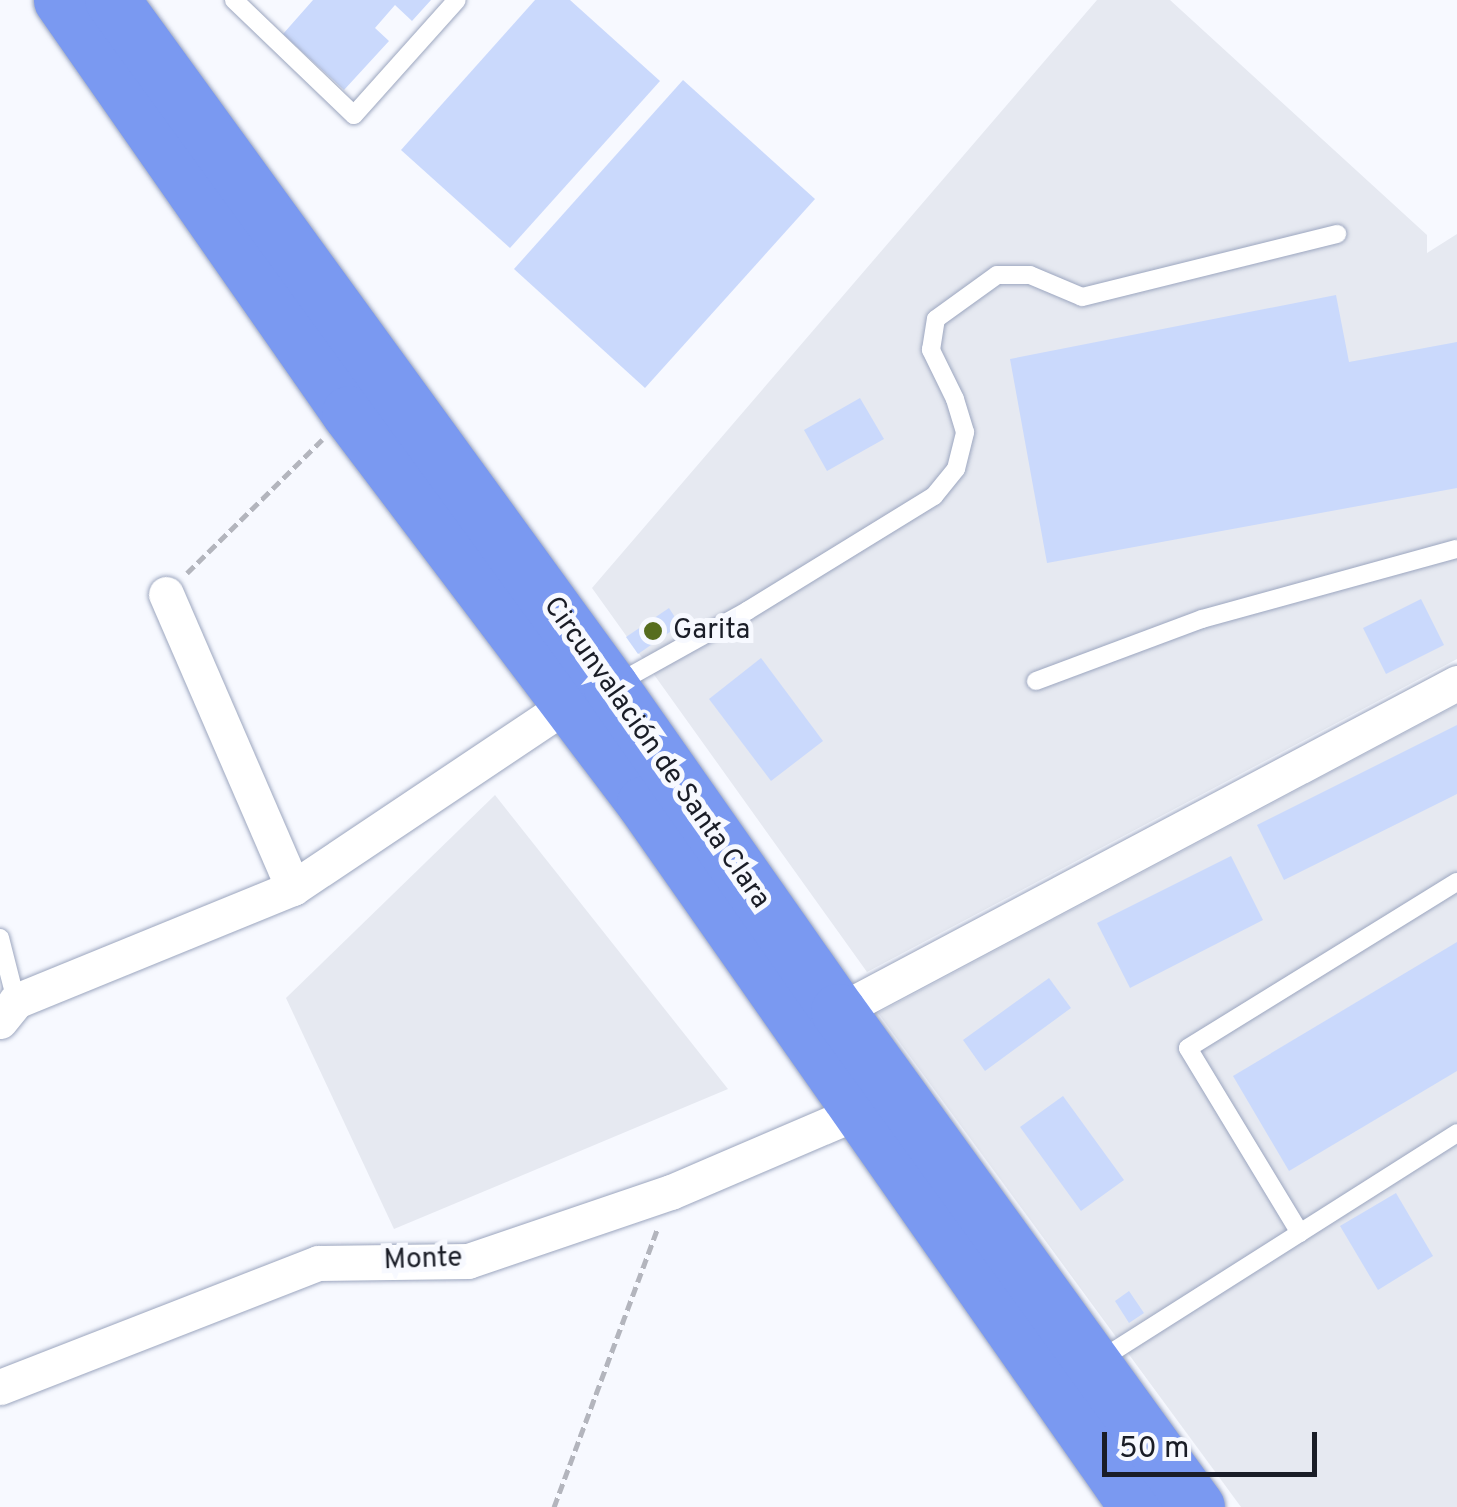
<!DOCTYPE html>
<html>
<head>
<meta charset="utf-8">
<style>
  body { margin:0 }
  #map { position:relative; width:1457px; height:1507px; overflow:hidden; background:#f7f9ff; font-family:Overpass,sans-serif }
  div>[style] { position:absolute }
  .built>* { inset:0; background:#e6e9f1 }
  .building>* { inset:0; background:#cad9fc }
  .path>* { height:5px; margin-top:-2.5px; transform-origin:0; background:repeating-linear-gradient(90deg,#b3b5bd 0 10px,transparent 0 15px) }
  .roads { filter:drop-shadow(0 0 2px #9ca6bf) drop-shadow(0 0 2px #9ca6bf) }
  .lane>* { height:18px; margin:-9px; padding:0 9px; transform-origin:9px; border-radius:9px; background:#fff }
  .street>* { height:35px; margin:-17.5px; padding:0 17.5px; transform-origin:17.5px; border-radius:17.5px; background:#fff }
  .highway>* { height:55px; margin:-27.5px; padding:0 27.5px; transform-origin:27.5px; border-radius:27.5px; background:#7a99f1 }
  .dots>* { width:28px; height:28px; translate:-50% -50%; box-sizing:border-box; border:5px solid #f7f9ff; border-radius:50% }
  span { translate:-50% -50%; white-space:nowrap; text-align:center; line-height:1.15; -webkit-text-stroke:10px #f7f9ff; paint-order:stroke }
  .poi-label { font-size:28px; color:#1a1d27 }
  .left { translate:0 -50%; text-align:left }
  .street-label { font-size:28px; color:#1a1d27 }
  .scale { position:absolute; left:1102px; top:1432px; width:215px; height:45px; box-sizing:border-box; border:5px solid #1a1d27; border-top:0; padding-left:12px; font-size:30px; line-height:35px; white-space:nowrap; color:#1a1d27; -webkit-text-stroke:8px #f7f9ff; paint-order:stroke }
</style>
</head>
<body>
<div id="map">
  <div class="built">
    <i style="clip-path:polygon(1097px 0,1170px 0,1427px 235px,1427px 253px,1457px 234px,1457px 659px,867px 972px,592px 588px)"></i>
    <i style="clip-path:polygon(1457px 705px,1457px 1507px,1241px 1507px,878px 1013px)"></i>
    <i style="clip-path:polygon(495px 795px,728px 1089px,394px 1229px,286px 998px)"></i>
  </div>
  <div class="building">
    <i style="clip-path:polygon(313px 0,431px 0,412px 21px,395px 5px,375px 28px,389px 41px,344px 90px,283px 34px)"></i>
    <i style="clip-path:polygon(535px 0,570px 0,660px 81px,510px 248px,401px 150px)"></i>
    <i style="clip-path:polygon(683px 80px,815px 199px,645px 388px,514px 269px)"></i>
    <i style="clip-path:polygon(1336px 295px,1349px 362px,1457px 342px,1457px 488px,1047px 563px,1010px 359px)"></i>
    <i style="clip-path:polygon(860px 398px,884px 439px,827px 471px,804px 430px)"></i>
    <i style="clip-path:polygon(1421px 599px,1444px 645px,1386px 674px,1363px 628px)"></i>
    <i style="clip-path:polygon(669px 608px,680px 625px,638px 654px,626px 637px)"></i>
    <i style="clip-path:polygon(761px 658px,823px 741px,771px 781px,709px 699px)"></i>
    <i style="clip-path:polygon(1457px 725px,1457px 794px,1284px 880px,1257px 825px)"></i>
    <i style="clip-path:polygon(1231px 856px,1263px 920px,1130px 988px,1097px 923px)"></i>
    <i style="clip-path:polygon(1457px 942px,1457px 1071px,1289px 1171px,1233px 1076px)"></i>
    <i style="clip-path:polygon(1049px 978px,1071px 1008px,985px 1071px,963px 1040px)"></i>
    <i style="clip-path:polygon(1063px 1096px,1124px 1180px,1081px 1211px,1020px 1127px)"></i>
    <i style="clip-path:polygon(1396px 1193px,1433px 1256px,1378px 1290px,1340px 1226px)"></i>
    <i style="clip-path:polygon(1129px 1291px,1144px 1313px,1129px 1323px,1115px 1301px)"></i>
  </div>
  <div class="path">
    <i style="left:187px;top:573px;width:190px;rotate:-44.6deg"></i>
    <i style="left:554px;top:1507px;width:298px;rotate:-69.6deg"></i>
  </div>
  <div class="roads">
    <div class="lane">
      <i style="left:234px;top:0;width:166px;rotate:43.8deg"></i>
      <i style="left:354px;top:115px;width:154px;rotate:-48.2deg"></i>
      <i style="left:1036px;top:681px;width:177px;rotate:-20.5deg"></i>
      <i style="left:1202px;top:619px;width:264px;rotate:-15.4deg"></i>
      <i style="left:616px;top:684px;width:150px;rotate:-29.1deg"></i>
      <i style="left:747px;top:611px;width:220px;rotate:-31.6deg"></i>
      <i style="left:934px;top:496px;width:35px;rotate:-51deg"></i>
      <i style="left:956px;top:469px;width:38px;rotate:-76deg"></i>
      <i style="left:965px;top:432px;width:34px;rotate:-107deg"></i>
      <i style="left:955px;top:399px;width:55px;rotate:-116.1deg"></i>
      <i style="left:931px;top:350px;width:31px;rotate:-81deg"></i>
      <i style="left:936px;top:319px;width:75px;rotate:-35.8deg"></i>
      <i style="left:997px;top:275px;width:33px"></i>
      <i style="left:1030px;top:275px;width:56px;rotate:22.9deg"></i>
      <i style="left:1082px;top:297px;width:263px;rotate:-13.9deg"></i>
      <i style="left:0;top:938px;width:65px;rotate:75.7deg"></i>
      <i style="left:1300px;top:1233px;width:216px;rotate:-121.2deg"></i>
      <i style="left:1188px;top:1048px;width:316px;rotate:-31.7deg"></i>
      <i style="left:1098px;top:1361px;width:425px;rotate:-32.4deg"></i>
    </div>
    <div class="street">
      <i style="left:166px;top:594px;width:320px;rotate:66.6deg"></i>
      <i style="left:822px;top:1020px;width:719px;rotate:-27.96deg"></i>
      <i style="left:0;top:1021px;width:26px;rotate:-51deg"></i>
      <i style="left:16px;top:1001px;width:299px;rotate:-22.2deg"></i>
      <i style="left:293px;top:888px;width:334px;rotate:-33.8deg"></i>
      <i style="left:0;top:1387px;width:341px;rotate:-21.3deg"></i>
      <i style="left:318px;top:1263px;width:150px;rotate:-0.8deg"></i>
      <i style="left:468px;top:1261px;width:214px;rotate:-18.8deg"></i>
      <i style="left:671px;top:1192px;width:226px;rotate:-23.2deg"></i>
    </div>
    <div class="highway">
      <i style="left:61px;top:0;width:504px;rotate:55.11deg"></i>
      <i style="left:349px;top:413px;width:489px;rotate:52.9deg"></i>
      <i style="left:644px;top:803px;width:859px;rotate:55deg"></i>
      <i style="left:112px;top:0;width:849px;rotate:54.01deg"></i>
      <i style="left:611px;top:687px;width:396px;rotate:55deg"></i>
      <i style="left:838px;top:1011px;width:612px;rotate:54.1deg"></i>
    </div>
  </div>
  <div class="dots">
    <i style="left:653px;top:631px;background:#576d1e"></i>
  </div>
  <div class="poi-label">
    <span class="left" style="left:673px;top:631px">Garita</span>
  </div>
  <div class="street-label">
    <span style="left:656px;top:753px;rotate:55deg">Circunvalación de Santa Clara</span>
    <span style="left:423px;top:1260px;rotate:-2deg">Monte</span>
  </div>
  <div class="scale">50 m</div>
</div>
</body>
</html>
